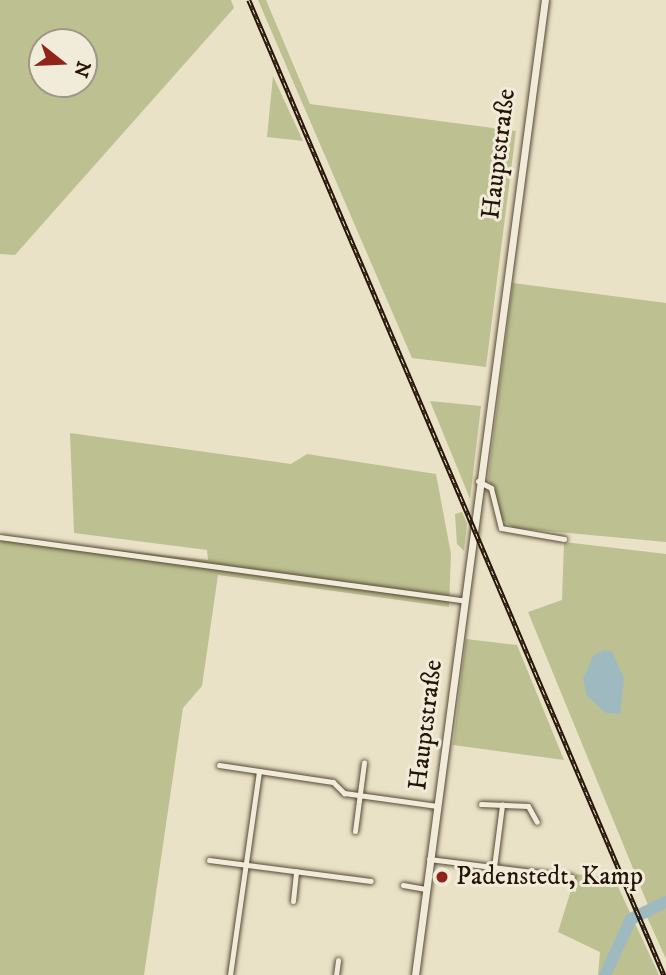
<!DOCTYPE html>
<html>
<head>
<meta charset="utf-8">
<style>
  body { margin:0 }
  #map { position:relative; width:666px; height:975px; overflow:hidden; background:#eae2c6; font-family:"IM FELL DW Pica",serif }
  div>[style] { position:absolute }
  .green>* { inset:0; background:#bdc191 }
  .water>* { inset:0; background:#9ebac0 }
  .river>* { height:12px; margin:-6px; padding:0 6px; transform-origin:6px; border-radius:6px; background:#9ebac0 }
  .roads { filter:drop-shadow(0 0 2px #574836) drop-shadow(0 0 2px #574836) }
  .minor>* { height:5px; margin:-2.5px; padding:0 2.5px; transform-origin:2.5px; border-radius:2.5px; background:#f1ecda }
  .tertiary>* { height:7px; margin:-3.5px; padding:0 3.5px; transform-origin:3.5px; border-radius:3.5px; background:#f1ecda }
  .rail>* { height:4.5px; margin-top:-2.25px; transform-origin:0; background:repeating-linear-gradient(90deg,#f1ecda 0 5px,#261506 0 10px); box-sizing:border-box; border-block:2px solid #261506 }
  .dots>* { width:19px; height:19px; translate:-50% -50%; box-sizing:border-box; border:4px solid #f1ecda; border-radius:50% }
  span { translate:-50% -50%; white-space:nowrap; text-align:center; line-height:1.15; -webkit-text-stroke:6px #f1ecda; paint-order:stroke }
  .street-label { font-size:26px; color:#261506 }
  .poi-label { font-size:26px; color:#261506 }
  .left { translate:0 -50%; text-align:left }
  .north { position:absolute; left:28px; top:28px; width:70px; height:70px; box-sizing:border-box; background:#f1ecda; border:2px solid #a09685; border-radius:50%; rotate:108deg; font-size:19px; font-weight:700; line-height:28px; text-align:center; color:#261506 }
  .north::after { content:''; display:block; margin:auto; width:24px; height:32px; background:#8f2418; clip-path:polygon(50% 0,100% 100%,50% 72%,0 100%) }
</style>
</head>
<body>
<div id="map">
  <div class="green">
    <i style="clip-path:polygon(evenodd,0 0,231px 0,234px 8px,15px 255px,0 254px,0 0,42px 42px,84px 42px,84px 84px,42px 84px,42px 42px)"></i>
    <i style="clip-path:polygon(258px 0,266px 0,310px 104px,516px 131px,486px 367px,412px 358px)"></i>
    <i style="clip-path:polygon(273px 76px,303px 141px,267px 137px)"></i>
    <i style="clip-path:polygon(513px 283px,666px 303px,666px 542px,514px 528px,502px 520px,488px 478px)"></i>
    <i style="clip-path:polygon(430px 401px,481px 406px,470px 499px)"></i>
    <i style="clip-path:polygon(70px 433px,291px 464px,307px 454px,436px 474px,451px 554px,449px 607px,218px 575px,202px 686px,183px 708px,144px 975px,0 975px,0 537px,208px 560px,207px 550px,74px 533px)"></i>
    <i style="clip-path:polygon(462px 512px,467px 523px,464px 551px,457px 544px,455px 514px)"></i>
    <i style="clip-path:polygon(564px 542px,666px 554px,666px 897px,648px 905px,528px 612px,562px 600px)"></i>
    <i style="clip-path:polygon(466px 639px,517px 645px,564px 760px,453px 745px)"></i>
    <i style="clip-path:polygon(576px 874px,614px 878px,659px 975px,598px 975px,600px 952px,558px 932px)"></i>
    <i style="clip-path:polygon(666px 908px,666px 959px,647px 917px)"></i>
  </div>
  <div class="water">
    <i style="clip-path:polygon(604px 650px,612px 652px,624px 678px,620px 714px,606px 713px,587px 696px,583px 679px,593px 656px)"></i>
    <i style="clip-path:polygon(666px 897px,666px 908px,647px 917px,643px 908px)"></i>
  </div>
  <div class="river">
    <i style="left:605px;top:975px;width:62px;rotate:-65.1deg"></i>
    <i style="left:631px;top:919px;width:39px;rotate:-26deg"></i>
  </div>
  <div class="roads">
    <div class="minor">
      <i style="left:478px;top:481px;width:15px;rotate:28deg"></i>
      <i style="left:491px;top:488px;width:41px;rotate:76deg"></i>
      <i style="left:501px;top:528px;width:64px;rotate:9.9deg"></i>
      <i style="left:0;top:537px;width:466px;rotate:7.8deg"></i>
      <i style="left:219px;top:765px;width:115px;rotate:8.5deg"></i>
      <i style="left:333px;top:782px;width:16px;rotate:45deg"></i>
      <i style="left:344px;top:793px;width:94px;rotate:8deg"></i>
      <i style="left:481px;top:804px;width:47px;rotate:2.4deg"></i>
      <i style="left:528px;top:806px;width:18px;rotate:61deg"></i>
      <i style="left:355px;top:831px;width:69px;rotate:-82.5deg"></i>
      <i style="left:429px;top:859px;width:144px;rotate:7.2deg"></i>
      <i style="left:209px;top:860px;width:163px;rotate:7.4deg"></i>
      <i style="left:494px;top:867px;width:63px;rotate:-82.6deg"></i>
      <i style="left:403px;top:885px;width:23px;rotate:10deg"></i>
      <i style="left:293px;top:901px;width:30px;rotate:-84deg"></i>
      <i style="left:230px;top:975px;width:206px;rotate:-81.9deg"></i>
      <i style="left:336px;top:975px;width:15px;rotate:-82deg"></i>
    </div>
    <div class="tertiary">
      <i style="left:415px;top:975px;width:984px;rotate:-82.41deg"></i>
    </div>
  </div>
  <div class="rail">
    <i style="left:249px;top:0;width:1060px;rotate:66.94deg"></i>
  </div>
  <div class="dots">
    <i style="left:442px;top:877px;background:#8f2418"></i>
  </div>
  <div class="street-label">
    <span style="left:499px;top:154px;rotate:-83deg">Hauptstraße</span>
    <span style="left:426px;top:725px;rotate:-83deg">Hauptstraße</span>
  </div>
  <div class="poi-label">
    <span class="left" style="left:456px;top:877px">Padenstedt, Kamp</span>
  </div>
  <div class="north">N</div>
</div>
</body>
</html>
